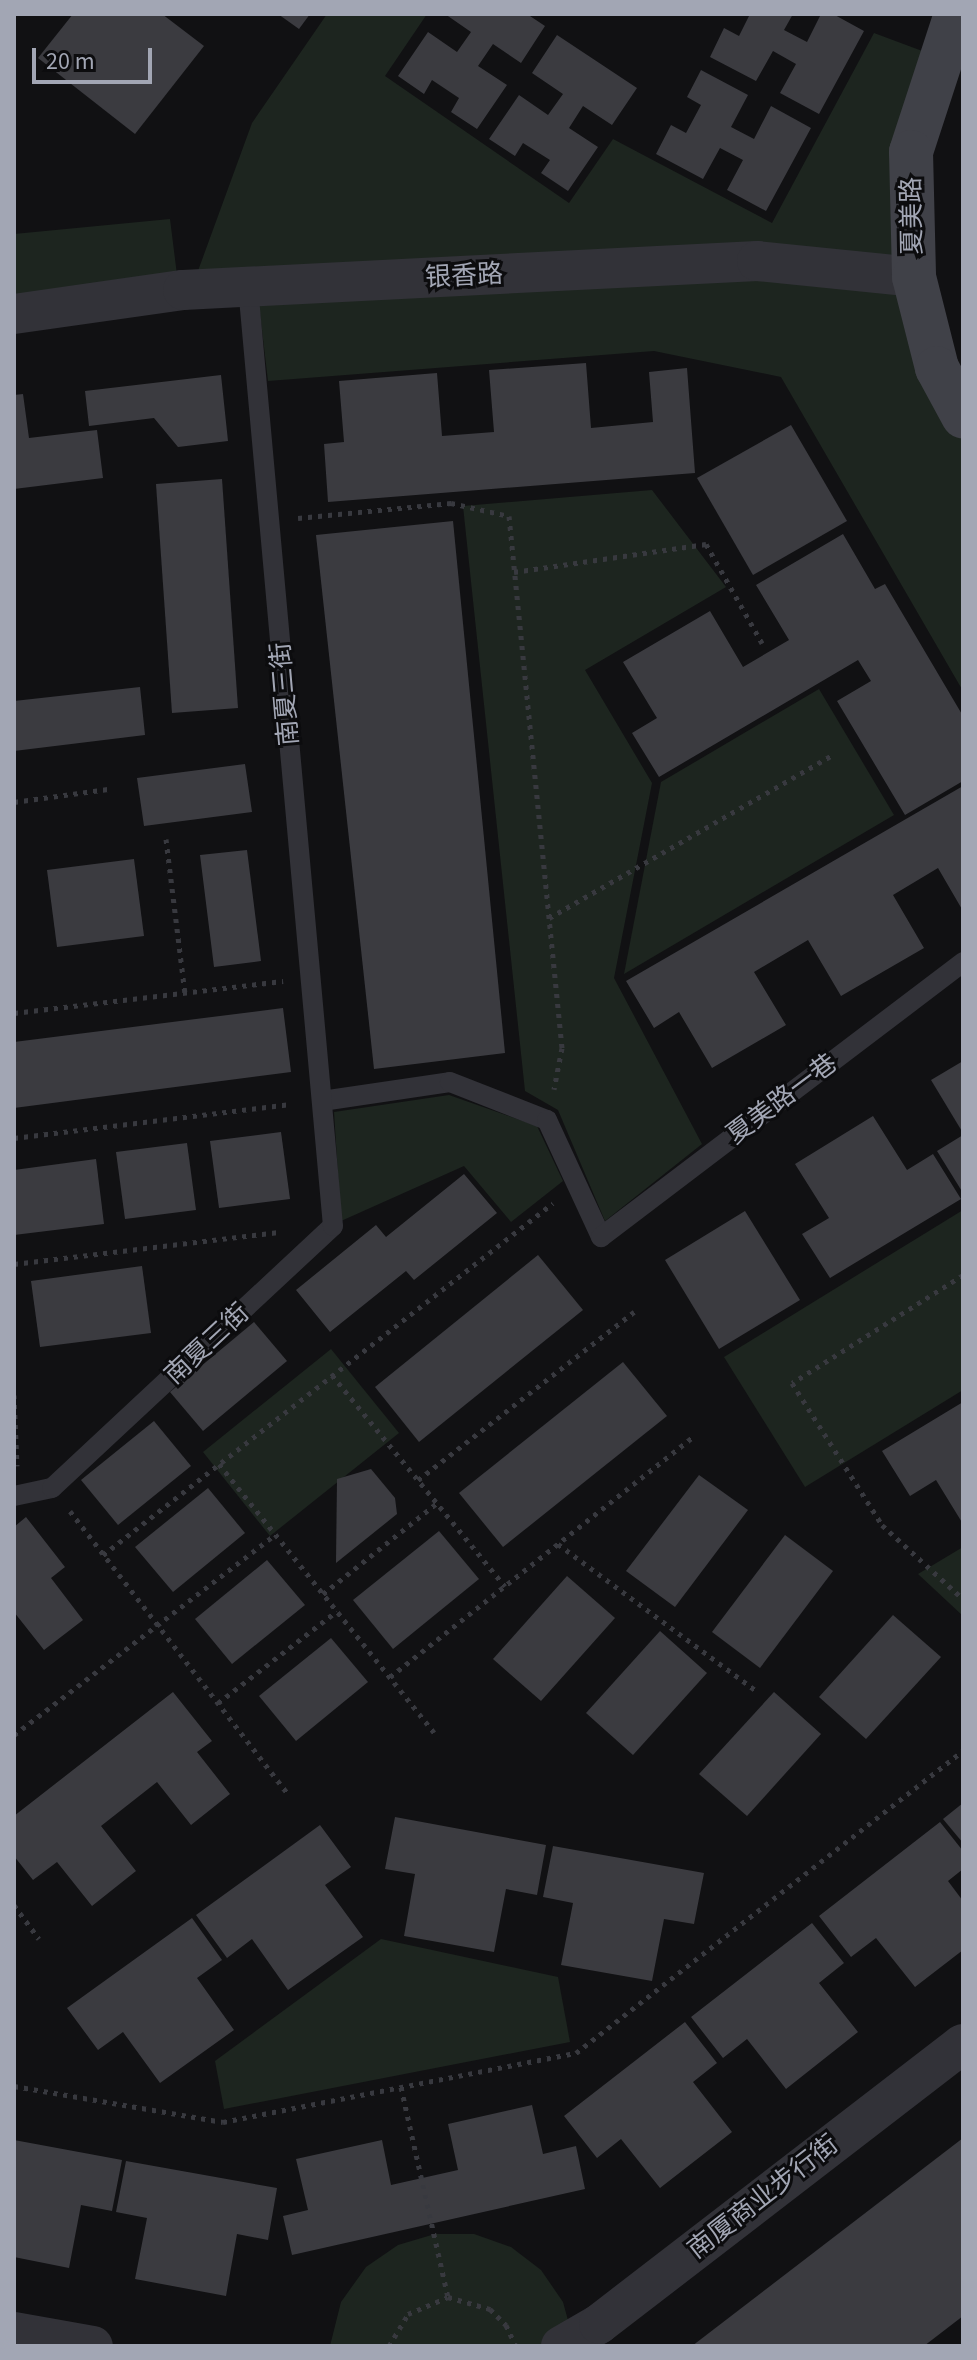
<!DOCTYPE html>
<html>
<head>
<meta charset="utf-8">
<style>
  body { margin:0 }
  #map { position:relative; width:977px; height:2360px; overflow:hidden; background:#111113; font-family:"Source Sans 3","Noto Sans SC",sans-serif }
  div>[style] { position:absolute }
  .green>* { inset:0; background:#1d251f }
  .building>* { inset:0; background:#3b3b40 }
  .path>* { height:5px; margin-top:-2.5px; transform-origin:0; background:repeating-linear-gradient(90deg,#38393f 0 4px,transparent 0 10px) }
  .lane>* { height:20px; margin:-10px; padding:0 10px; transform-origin:10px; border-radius:10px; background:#323238 }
  .street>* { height:40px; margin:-20px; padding:0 20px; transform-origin:20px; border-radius:20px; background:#323238 }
  .secondary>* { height:44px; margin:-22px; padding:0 22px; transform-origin:22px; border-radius:22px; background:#404148 }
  span { translate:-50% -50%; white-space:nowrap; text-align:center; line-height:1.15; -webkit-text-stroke:6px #0c0c0e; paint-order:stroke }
  .street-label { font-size:26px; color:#a2a6b4 }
  .frame { position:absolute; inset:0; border:16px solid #a2a6b4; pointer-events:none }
  .scale { position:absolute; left:32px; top:48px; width:120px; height:36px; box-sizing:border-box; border:4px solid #a2a6b4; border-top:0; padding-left:10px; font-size:24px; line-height:28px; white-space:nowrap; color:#a2a6b4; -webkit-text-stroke:6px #0c0c0e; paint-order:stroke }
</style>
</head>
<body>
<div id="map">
  <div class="green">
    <i style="clip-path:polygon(327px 14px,427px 14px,385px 76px,569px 203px,613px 139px,772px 223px,874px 33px,933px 55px,904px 266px,195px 279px,252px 123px)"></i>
    <i style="clip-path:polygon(170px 219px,178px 283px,14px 306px,14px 234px)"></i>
    <i style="clip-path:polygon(750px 270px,908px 287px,963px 436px,963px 691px,781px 377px,654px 351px,268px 381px,258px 296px)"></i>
    <i style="clip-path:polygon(652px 490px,726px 587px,585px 670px,652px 783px,614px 978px,702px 1144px,605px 1221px,558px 1110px,525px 1091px,463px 506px)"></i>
    <i style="clip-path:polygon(819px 689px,894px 815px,624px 974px,661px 782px)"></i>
    <i style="clip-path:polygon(449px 1095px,537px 1126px,563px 1181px,511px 1222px,464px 1166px,341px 1221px,334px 1112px)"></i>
    <i style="clip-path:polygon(963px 1210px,963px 1390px,805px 1487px,724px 1357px)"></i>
    <i style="clip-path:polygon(331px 1349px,399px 1433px,270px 1536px,203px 1452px)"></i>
    <i style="clip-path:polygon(963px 1547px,963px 1616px,918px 1574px)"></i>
    <i style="clip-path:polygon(381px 1939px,558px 1977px,570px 2042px,224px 2109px,215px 2061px)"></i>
    <i style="clip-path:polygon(435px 2234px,474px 2234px,511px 2247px,541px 2270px,563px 2302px,575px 2346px,330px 2346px,341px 2302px,366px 2267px,398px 2245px)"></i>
  </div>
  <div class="building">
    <i style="clip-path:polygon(73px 14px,162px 14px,204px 46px,135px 134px,38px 58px)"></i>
    <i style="clip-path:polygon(278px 14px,310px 14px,299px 29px)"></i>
    <i style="clip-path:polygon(445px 14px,527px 14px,545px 26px,521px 63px,493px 44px,478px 66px,507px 85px,477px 129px,451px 112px,459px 98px,432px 80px,424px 94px,398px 76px,428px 32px,457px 52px,471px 32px)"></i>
    <i style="clip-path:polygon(750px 14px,793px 14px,784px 30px,807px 42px,821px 14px,833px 14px,864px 31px,819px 114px,780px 93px,796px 64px,773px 51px,756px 81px,710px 57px,724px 28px,739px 36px)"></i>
    <i style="clip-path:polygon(557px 35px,637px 88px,612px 125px,583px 106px,569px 128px,598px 147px,568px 191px,541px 173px,550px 160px,523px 143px,515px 156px,489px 139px,519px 95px,548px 115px,563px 94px,532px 73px)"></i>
    <i style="clip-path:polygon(701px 70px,748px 95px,731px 127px,754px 139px,771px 106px,811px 128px,766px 211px,727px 190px,743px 160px,720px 148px,703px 179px,656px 154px,671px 125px,686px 133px,701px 105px,687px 97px)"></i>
    <i style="clip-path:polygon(586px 363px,591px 428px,653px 422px,649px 372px,687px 368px,695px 473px,328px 502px,324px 444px,344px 442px,339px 381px,437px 373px,442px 436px,494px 432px,489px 370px)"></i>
    <i style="clip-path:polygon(221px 375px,228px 441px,178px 447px,154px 418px,89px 426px,85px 391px)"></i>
    <i style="clip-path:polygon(23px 394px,29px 438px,97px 430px,103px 478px,14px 489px,14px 395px)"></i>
    <i style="clip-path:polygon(791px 425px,847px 521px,753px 575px,697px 478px)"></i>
    <i style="clip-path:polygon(222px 479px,238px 708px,172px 713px,156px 484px)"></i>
    <i style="clip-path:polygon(453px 521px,505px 1053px,374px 1069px,316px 535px)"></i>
    <i style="clip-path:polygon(843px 534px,875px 589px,885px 584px,963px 716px,963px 781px,905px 815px,837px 701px,871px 681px,858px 660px,659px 777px,632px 733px,657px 718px,623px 662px,710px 611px,743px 667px,789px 640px,756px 585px)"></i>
    <i style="clip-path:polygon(140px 687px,145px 735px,14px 751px,14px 701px)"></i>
    <i style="clip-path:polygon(245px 764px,252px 812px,144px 826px,137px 778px)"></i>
    <i style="clip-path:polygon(963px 786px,963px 911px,938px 868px,893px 895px,924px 948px,841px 996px,808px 940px,754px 972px,786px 1025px,712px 1068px,679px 1012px,654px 1028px,626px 981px)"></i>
    <i style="clip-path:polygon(247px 850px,261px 961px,214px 967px,200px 855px)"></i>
    <i style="clip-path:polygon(134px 859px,144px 936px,57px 947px,47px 870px)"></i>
    <i style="clip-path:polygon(283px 1008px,291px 1072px,14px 1108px,14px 1042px)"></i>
    <i style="clip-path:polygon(963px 1061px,963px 1133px,931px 1080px)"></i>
    <i style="clip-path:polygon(873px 1116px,907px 1170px,933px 1154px,961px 1199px,830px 1278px,802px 1234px,829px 1218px,795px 1164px)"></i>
    <i style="clip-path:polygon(281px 1132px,290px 1199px,219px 1208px,210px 1141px)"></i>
    <i style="clip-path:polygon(963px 1135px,963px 1193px,937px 1151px)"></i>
    <i style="clip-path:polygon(187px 1143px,196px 1210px,125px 1219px,116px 1152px)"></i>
    <i style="clip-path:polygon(96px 1159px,104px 1224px,14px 1235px,14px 1170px)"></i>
    <i style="clip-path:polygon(464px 1174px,497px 1213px,414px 1280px,406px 1271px,330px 1332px,296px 1290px,376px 1225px,386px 1237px)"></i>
    <i style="clip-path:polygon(745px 1211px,800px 1300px,719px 1349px,665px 1260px)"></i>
    <i style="clip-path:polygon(538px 1255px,583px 1310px,419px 1442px,375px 1387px)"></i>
    <i style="clip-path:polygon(142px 1266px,151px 1333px,40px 1347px,31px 1281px)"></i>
    <i style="clip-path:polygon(254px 1322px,287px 1361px,203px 1431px,170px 1392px)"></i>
    <i style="clip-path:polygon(623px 1362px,667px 1416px,503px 1547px,459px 1493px)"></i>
    <i style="clip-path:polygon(963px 1402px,963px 1524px,936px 1480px,910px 1496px,882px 1451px)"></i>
    <i style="clip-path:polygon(154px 1421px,191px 1466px,118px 1525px,81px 1480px)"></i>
    <i style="clip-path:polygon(371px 1469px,395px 1498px,397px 1514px,336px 1563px,337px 1479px)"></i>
    <i style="clip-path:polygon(699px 1475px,748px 1510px,675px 1607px,626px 1571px)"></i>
    <i style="clip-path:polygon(208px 1488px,245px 1533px,173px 1592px,135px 1547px)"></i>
    <i style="clip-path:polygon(26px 1517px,65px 1567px,51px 1578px,83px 1620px,44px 1650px,14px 1612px,14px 1527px)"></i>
    <i style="clip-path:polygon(439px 1531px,479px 1579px,393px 1649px,353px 1600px)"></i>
    <i style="clip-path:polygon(785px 1535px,833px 1571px,760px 1668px,712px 1632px)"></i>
    <i style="clip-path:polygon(267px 1560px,305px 1605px,232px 1664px,195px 1619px)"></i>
    <i style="clip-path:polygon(567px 1576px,615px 1618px,541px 1701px,493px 1659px)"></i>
    <i style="clip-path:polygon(893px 1615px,941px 1657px,866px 1739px,819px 1697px)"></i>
    <i style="clip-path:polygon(660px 1631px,707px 1673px,633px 1755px,586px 1713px)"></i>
    <i style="clip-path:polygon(331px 1638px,368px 1682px,296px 1741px,259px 1696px)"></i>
    <i style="clip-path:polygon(173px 1692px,212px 1741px,197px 1752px,230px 1794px,191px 1825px,157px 1782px,101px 1826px,136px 1871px,92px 1906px,57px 1862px,33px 1880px,14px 1856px,14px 1816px)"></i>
    <i style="clip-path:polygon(774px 1692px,821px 1734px,747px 1816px,699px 1774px)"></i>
    <i style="clip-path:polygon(963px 1803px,963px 1843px,943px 1819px)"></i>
    <i style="clip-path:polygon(395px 1817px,546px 1845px,537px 1895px,506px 1889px,494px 1952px,404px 1936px,415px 1874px,385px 1869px)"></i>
    <i style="clip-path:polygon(940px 1822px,963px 1851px,963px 1869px,948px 1881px,963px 1901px,963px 1950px,915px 1987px,876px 1938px,851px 1957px,819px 1916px)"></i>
    <i style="clip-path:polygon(320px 1825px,351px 1867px,325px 1885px,363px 1937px,288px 1990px,252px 1939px,227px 1958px,196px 1915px)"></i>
    <i style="clip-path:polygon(553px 1846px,704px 1873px,694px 1924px,664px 1919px,652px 1981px,561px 1965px,573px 1903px,543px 1897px)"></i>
    <i style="clip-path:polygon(192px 1918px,222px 1960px,197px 1978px,234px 2030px,160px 2083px,123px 2032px,98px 2050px,67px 2008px)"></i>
    <i style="clip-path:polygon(812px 1923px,844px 1963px,819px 1983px,858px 2032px,786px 2089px,747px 2039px,723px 2058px,691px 2017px)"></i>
    <i style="clip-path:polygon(685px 2022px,717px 2063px,693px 2082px,732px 2132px,660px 2188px,621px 2139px,597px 2158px,564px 2116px)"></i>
    <i style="clip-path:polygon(532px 2105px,543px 2154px,576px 2146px,585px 2189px,292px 2255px,283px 2216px,308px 2210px,296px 2159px,382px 2140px,391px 2185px,458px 2170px,448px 2124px)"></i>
    <i style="clip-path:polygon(963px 2138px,963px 2316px,924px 2346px,692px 2346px)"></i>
    <i style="clip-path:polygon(14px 2140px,122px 2160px,112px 2211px,81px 2205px,69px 2268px,14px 2257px)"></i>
    <i style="clip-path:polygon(126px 2161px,277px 2188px,268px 2240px,237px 2234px,226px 2296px,135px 2279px,147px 2218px,116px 2212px)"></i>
  </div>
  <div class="path">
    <i style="left:298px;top:518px;width:154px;rotate:-5.6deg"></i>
    <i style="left:451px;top:503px;width:59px;rotate:12.6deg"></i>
    <i style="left:509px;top:516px;width:535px;rotate:84.31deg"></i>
    <i style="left:562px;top:1048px;width:42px;rotate:101deg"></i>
    <i style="left:514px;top:572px;width:194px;rotate:-8.3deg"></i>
    <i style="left:706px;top:544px;width:114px;rotate:60.5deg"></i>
    <i style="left:14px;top:802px;width:95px;rotate:-7.9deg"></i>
    <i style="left:166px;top:839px;width:155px;rotate:83deg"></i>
    <i style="left:549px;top:918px;width:329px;rotate:-29.9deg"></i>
    <i style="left:14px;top:1013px;width:271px;rotate:-6.8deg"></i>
    <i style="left:14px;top:1138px;width:279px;rotate:-7deg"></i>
    <i style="left:14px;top:1264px;width:267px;rotate:-6.9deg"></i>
    <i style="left:963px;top:1275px;width:202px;rotate:147.7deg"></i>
    <i style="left:792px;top:1383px;width:168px;rotate:57.6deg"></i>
    <i style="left:882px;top:1525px;width:110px;rotate:42.4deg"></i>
    <i style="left:332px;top:1375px;width:273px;rotate:50.7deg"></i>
    <i style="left:14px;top:1395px;width:71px;rotate:87.6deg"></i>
    <i style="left:219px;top:1464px;width:344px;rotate:51.3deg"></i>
    <i style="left:418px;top:1480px;width:274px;rotate:-37.9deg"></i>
    <i style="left:70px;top:1511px;width:357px;rotate:52.4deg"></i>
    <i style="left:558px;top:1544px;width:247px;rotate:36.5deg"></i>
    <i style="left:103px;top:1555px;width:571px;rotate:-38.03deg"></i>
    <i style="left:323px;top:1594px;width:146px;rotate:-38.6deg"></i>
    <i style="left:390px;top:1677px;width:388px;rotate:-38.4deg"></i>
    <i style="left:218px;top:1703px;width:150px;rotate:-37.7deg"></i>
    <i style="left:14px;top:1735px;width:330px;rotate:-37.5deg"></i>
    <i style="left:14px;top:1905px;width:42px;rotate:53.7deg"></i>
    <i style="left:14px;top:2086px;width:212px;rotate:9.8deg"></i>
    <i style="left:223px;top:2122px;width:360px;rotate:-11.1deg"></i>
    <i style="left:576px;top:2053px;width:491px;rotate:-38deg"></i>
    <i style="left:401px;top:2087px;width:215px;rotate:77.4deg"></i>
    <i style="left:389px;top:2346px;width:37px;rotate:-59deg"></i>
    <i style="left:408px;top:2314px;width:43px;rotate:-23deg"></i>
    <i style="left:448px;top:2297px;width:44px;rotate:15.9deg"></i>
    <i style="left:490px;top:2309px;width:23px;rotate:45deg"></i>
    <i style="left:506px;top:2325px;width:23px;rotate:65deg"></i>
  </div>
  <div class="lane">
    <i style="left:322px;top:1101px;width:129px;rotate:-8.4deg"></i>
    <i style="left:450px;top:1082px;width:104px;rotate:21.4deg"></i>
    <i style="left:547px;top:1120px;width:129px;rotate:65.2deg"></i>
    <i style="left:601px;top:1237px;width:455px;rotate:-37.2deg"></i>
    <i style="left:14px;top:1496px;width:39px;rotate:-12deg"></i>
    <i style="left:52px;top:1488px;width:384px;rotate:-43deg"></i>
    <i style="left:333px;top:1226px;width:943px;rotate:-95.17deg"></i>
  </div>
  <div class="street">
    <i style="left:14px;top:314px;width:171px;rotate:-8.1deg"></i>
    <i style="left:183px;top:290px;width:575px;rotate:-2.89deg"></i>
    <i style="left:757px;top:261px;width:158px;rotate:5.8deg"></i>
    <i style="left:14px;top:2332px;width:80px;rotate:10deg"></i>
    <i style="left:561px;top:2346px;width:44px;rotate:-30.1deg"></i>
    <i style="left:599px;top:2324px;width:459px;rotate:-37.6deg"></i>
  </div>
  <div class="secondary">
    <i style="left:956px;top:14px;width:145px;rotate:108.1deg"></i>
    <i style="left:911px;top:152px;width:125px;rotate:88.6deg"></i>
    <i style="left:914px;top:277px;width:94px;rotate:75.8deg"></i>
    <i style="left:937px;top:368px;width:55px;rotate:61.6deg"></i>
  </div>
  <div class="street-label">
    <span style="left:912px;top:216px;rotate:-91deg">夏美路</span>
    <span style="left:464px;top:276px;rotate:-3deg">银香路</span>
    <span style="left:285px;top:694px;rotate:-95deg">南夏三街</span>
    <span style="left:782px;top:1099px;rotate:-37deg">夏美路一巷</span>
    <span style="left:207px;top:1344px;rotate:-43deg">南夏三街</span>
    <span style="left:763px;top:2197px;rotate:-38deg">南厦商业步行街</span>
  </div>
  <div class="frame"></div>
  <div class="scale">20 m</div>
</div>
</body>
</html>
